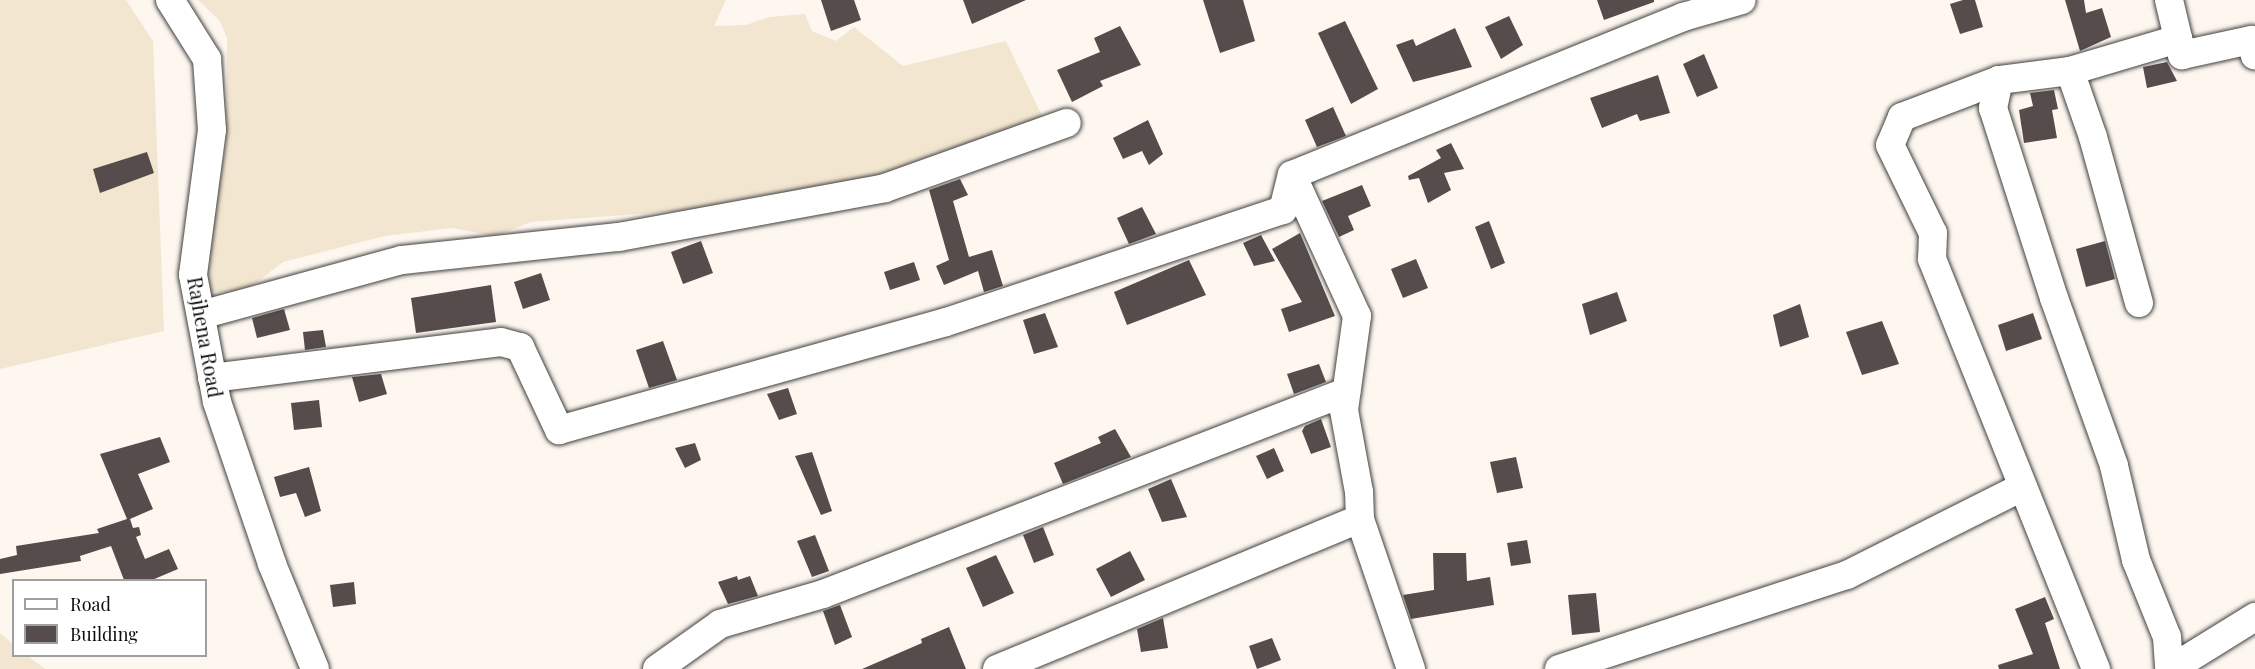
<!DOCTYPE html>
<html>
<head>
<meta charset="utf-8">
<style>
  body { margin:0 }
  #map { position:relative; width:2255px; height:669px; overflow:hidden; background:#fef7ef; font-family:"Playfair Display",serif }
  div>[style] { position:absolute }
  .farmland>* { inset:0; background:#f2e6d1 }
  .building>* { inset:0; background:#554c4b }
  .roads { filter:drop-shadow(0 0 2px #414141) drop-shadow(0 0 2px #414141) }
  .minor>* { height:28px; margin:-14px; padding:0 14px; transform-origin:14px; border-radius:14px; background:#fff }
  span { translate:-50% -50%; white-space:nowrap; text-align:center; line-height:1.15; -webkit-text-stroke:6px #fff; paint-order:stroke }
  .street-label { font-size:20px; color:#0e0e0e }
  .legend { position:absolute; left:12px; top:579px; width:195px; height:78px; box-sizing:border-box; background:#fff; border:2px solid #9f9f9f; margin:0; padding:8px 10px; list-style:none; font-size:18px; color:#0e0e0e }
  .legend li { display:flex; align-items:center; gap:12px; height:30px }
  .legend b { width:30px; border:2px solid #9f9f9f }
</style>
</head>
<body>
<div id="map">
  <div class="farmland">
    <i style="clip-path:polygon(0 0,126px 0,153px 41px,164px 331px,0 369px)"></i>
    <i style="clip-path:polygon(198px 0,726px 0,714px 26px,746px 25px,769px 17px,805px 14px,812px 31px,836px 41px,854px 27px,903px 66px,1006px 41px,1045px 122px,834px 188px,757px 196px,691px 210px,531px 222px,495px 236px,452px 228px,385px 236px,283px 262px,245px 291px,208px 292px,210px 236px,226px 145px,227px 38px,220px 21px)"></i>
    <i style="clip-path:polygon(0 633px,13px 644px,14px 656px,28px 656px,45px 669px,0 669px)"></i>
  </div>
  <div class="building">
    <i style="clip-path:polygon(821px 0,854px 0,861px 20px,831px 31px)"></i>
    <i style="clip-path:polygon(963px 0,1026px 0,972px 24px)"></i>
    <i style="clip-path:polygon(1203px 0,1243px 0,1255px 41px,1220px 53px)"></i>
    <i style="clip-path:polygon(1597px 0,1654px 0,1654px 2px,1604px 20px)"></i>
    <i style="clip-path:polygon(1963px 0,1975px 0,1983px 27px,1960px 34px,1950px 4px)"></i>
    <i style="clip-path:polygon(2065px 0,2084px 0,2086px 13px,2102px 8px,2111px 37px,2080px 51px)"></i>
    <i style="clip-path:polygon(1509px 16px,1523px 45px,1501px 59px,1485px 27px)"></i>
    <i style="clip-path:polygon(1345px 21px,1378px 89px,1351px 104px,1318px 33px)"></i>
    <i style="clip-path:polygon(1120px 26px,1141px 65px,1100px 81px,1103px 86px,1072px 102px,1057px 70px,1100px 52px,1094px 38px)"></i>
    <i style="clip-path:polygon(1455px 28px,1472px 67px,1413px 82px,1396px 45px,1413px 39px,1416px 46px)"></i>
    <i style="clip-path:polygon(1704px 54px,1718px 88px,1697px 97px,1683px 64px)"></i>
    <i style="clip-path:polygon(2167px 62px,2177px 81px,2147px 88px,2143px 67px)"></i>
    <i style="clip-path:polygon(1658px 75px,1670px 113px,1640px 121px,1637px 114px,1602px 128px,1590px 98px)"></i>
    <i style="clip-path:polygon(2054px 90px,2058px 109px,2052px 110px,2057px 138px,2024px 143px,2019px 110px,2033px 106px,2030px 93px)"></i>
    <i style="clip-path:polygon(1333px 107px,1346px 136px,1317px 147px,1305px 120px)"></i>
    <i style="clip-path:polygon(1148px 120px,1163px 154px,1149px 165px,1142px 151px,1123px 159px,1113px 138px)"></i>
    <i style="clip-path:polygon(1451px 143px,1464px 169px,1444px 173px,1451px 190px,1428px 203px,1419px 178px,1409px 180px,1408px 176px,1441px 158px,1436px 150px)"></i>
    <i style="clip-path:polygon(147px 152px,154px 173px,100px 193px,93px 169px)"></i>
    <i style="clip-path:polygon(960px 179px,968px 195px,953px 201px,969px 257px,992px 250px,1003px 286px,984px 292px,978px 271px,944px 285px,936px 266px,949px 260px,929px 190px)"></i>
    <i style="clip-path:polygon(1362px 185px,1371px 206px,1348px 216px,1354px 230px,1339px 237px,1322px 201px)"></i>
    <i style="clip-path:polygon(1142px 207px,1156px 234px,1129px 244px,1117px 218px)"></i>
    <i style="clip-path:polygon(1489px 221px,1505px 263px,1491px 269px,1475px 227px)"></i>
    <i style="clip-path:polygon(1300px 233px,1335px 316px,1289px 332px,1281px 309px,1302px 302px,1272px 249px)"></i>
    <i style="clip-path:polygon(1261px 235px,1275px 261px,1254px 266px,1243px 243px)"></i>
    <i style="clip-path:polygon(701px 241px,713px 273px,683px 284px,671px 252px)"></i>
    <i style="clip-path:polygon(2105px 241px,2115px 279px,2086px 287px,2076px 249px)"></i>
    <i style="clip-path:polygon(1416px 259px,1428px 288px,1403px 298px,1391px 269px)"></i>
    <i style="clip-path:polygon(1189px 260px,1206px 295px,1127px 325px,1114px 292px)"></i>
    <i style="clip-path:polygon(914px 262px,920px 280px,890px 290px,884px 272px)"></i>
    <i style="clip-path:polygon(541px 273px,550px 300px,523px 309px,514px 282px)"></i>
    <i style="clip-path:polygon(491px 285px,496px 322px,416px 333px,411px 298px)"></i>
    <i style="clip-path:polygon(1617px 292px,1627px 321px,1590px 335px,1582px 304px)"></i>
    <i style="clip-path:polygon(1800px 304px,1809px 337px,1780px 347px,1773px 315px)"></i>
    <i style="clip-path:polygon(284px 309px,290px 330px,257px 338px,252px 318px)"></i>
    <i style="clip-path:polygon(1045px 313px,1058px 347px,1034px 354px,1023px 320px)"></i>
    <i style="clip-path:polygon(2033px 313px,2042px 339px,2006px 351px,1998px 325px)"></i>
    <i style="clip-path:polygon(1882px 321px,1899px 364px,1862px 375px,1846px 332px)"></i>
    <i style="clip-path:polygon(323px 330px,326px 347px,305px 350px,303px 332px)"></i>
    <i style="clip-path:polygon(663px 341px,677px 380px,649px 388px,636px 350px)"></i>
    <i style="clip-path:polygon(1319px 364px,1326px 382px,1294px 394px,1287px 374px)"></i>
    <i style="clip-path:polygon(381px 374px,387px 394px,359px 402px,352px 377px)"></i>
    <i style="clip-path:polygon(788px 388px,797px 414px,779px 420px,767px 394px)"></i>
    <i style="clip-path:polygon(319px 400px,322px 427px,294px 430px,291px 403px)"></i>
    <i style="clip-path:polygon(1321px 419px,1331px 447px,1311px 454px,1302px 431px,1305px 426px)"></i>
    <i style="clip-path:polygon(1115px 429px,1131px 457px,1063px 484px,1054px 463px,1101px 443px,1098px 437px)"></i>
    <i style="clip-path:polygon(160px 437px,170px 462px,138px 474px,153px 509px,130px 519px,133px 528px,139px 527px,141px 535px,136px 537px,145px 559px,169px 549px,178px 569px,152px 580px,124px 580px,111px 546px,80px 556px,81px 561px,0 574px,0 559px,17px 555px,16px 546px,99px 533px,97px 529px,127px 519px,100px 454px)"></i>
    <i style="clip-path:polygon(695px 443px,701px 460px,685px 468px,675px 448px)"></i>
    <i style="clip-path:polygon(1274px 448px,1284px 471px,1267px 479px,1256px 456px)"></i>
    <i style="clip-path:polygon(812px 452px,832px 511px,821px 515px,795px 456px)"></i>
    <i style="clip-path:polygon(1516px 457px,1523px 488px,1497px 493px,1490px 462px)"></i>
    <i style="clip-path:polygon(309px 467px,321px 511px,305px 517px,296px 493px,280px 497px,274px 477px)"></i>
    <i style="clip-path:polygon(1171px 479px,1187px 517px,1162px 522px,1148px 489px)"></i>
    <i style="clip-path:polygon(1043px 527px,1054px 555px,1034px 563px,1023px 535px)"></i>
    <i style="clip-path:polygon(815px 535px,829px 571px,812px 577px,797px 541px)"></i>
    <i style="clip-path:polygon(1527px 540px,1531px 563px,1511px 566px,1507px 543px)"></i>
    <i style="clip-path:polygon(1130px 551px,1145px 580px,1111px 597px,1096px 569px)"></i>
    <i style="clip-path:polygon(1433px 553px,1466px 553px,1467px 581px,1490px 577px,1494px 605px,1411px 619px,1403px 595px,1434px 590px)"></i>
    <i style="clip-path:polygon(996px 555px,1014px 593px,983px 607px,966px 568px)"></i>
    <i style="clip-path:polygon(737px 576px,738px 580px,750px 576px,758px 596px,728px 604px,718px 582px)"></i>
    <i style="clip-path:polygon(354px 582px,356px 604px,333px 607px,330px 585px)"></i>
    <i style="clip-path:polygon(1596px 593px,1600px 632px,1572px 635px,1568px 595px)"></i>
    <i style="clip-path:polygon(2045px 597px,2054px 619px,2045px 623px,2060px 669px,1999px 669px,1998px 665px,2033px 654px,2015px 609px)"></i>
    <i style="clip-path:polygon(840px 605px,852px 637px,835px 645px,823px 611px)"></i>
    <i style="clip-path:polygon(1163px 618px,1168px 648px,1141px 652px,1137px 629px)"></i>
    <i style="clip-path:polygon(949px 627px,966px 669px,862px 669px,922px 643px,921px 639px)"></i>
    <i style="clip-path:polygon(1272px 638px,1281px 660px,1257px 669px,1249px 646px)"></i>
  </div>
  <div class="roads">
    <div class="minor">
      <i style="left:170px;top:0;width:70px;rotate:57.9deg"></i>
      <i style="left:207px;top:59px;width:71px;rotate:86deg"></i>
      <i style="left:212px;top:130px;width:146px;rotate:97.5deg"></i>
      <i style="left:193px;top:275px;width:129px;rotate:79.3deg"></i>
      <i style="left:217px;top:402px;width:171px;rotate:71.2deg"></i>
      <i style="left:272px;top:564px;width:113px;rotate:67.7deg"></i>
      <i style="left:2169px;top:0;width:57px;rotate:76.7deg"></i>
      <i style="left:2182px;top:55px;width:71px;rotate:-12.3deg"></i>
      <i style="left:2251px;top:40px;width:16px;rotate:76deg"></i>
      <i style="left:2070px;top:71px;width:113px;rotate:-16.5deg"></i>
      <i style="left:1999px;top:80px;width:104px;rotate:159.1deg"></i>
      <i style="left:1902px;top:117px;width:30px;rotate:113deg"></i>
      <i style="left:1890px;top:145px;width:98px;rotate:64deg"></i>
      <i style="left:1933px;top:233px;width:26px;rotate:92deg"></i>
      <i style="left:1932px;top:259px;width:442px;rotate:68.2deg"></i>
      <i style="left:2139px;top:303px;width:172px;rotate:-105.5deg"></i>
      <i style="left:2093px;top:137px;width:70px;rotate:-109.2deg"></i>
      <i style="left:2070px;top:71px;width:72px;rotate:172.8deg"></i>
      <i style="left:1999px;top:80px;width:29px;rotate:102deg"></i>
      <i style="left:1993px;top:108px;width:200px;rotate:72.2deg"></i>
      <i style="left:2054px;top:298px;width:178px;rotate:70.3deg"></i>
      <i style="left:2114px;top:466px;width:97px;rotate:76.8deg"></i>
      <i style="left:2136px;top:560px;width:83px;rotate:68.1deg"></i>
      <i style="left:2167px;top:637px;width:32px;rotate:86deg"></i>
      <i style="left:201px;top:315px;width:208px;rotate:-15.3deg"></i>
      <i style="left:402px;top:260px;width:218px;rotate:-6.1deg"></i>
      <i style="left:619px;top:237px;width:270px;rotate:-10.4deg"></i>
      <i style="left:885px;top:188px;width:193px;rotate:-19.7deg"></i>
      <i style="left:212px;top:378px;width:291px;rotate:-7.1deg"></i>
      <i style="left:501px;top:342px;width:20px;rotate:15deg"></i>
      <i style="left:520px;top:347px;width:92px;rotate:64.8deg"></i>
      <i style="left:559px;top:430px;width:402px;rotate:-15.6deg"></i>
      <i style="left:946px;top:322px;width:355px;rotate:-18.4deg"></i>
      <i style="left:1283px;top:210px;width:36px;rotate:-76deg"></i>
      <i style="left:657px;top:669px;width:77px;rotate:-35.5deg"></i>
      <i style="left:720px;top:624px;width:107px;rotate:-16.2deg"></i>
      <i style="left:823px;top:594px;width:561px;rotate:-21.12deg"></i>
      <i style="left:997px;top:669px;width:393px;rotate:-22.5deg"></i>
      <i style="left:1411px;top:669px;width:158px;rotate:-108.8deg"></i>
      <i style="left:1360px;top:519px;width:27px;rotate:-92deg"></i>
      <i style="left:1359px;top:492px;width:83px;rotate:-100.4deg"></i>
      <i style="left:1344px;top:410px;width:95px;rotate:-82.1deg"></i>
      <i style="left:1357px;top:316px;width:155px;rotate:-114.7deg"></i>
      <i style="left:1292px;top:175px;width:422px;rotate:-22deg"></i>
      <i style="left:1683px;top:17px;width:61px;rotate:-16.1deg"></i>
      <i style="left:1559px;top:669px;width:303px;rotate:-18.1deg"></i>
      <i style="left:1847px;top:575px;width:196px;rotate:-26.7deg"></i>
      <i style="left:2171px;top:669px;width:99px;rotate:-31.8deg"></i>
    </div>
  </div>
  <div class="street-label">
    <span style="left:206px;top:337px;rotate:80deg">Rajhena Road</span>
  </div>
  <ul class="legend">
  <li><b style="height:8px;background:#fff"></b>Road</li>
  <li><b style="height:16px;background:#554c4b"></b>Building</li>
  </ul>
</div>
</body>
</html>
